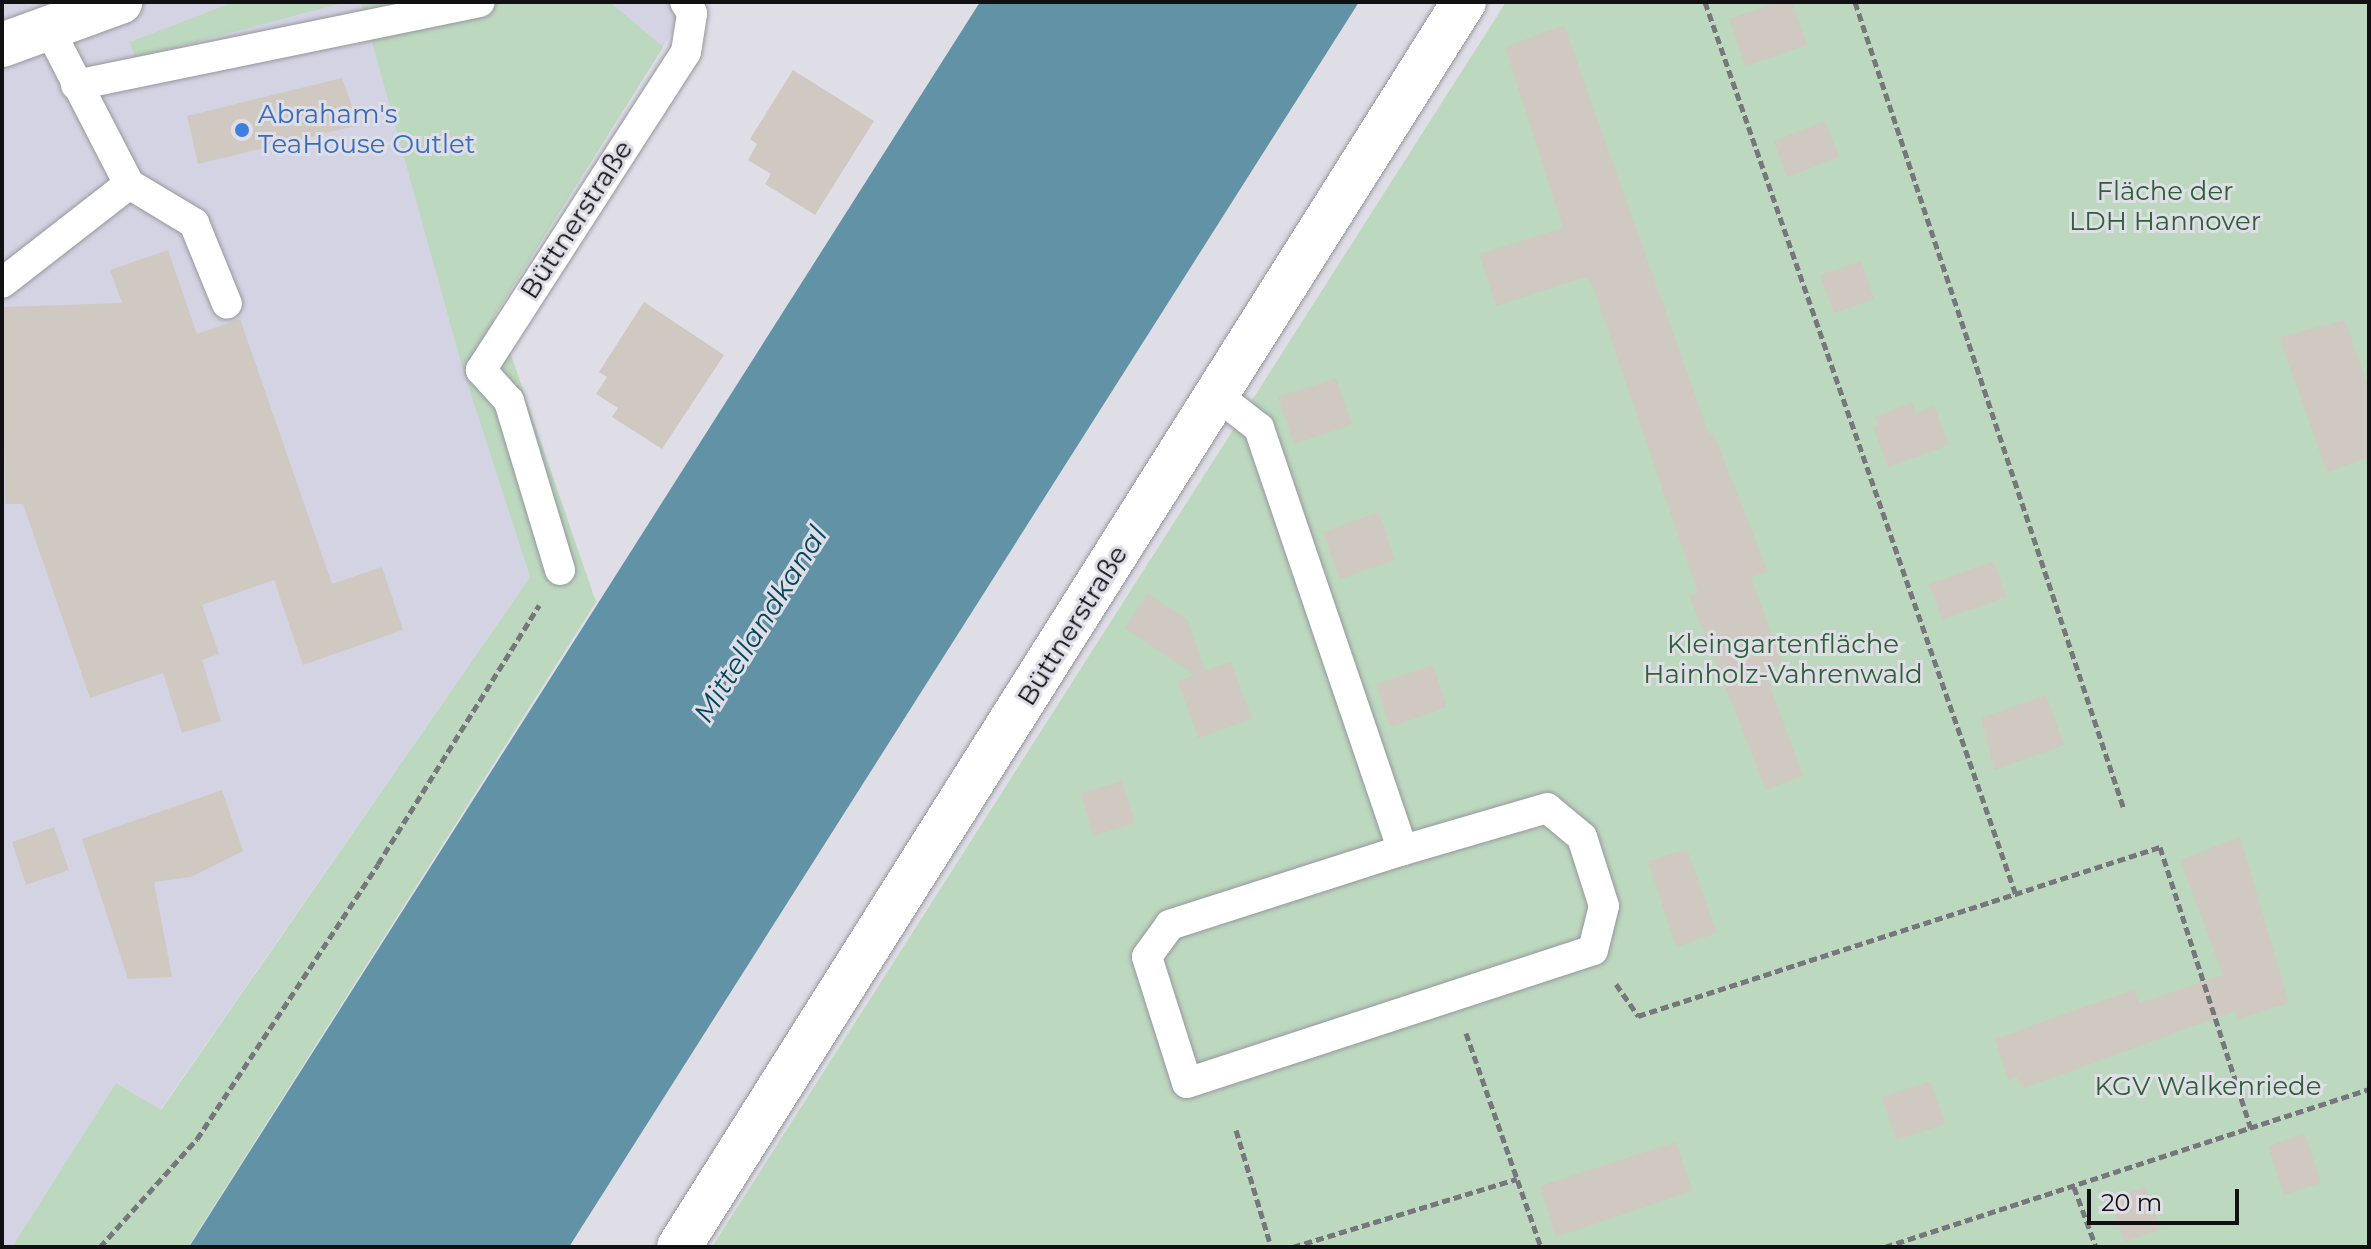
<!DOCTYPE html>
<html>
<head>
<meta charset="utf-8">
<style>
  body { margin:0 }
  #map { position:relative; width:2371px; height:1249px; overflow:hidden; background:#dfdee7; font-family:Montserrat,sans-serif }
  div>[style] { position:absolute }
  .built>* { inset:0; background:#d4d3e3 }
  .green>* { inset:0; background:#bcd8be }
  .water>* { inset:0; background:#6292a5 }
  .building>* { inset:0; background:#cfc9c2 }
  .path>* { height:5px; margin-top:-2.5px; transform-origin:0; background:repeating-linear-gradient(90deg,#77767c 0 8px,transparent 0 12px) }
  .roads { filter:drop-shadow(0 0 2px #96969e) drop-shadow(0 0 2px #96969e) }
  .service>* { height:30px; margin:-15px; padding:0 15px; transform-origin:15px; border-radius:15px; background:#fff }
  .minor>* { height:44px; margin:-22px; padding:0 22px; transform-origin:22px; border-radius:22px; background:#fff }
  .dots>* { width:22px; height:22px; translate:-50% -50%; box-sizing:border-box; border:4px solid #dfdee7; border-radius:50% }
  span { translate:-50% -50%; white-space:nowrap; text-align:center; line-height:1.15; -webkit-text-stroke:6px #dfdee7; paint-order:stroke }
  .shop-label { font-size:26px; color:#366cbe }
  .left { translate:0 -50%; text-align:left }
  .park-label { font-size:26px; color:#2d6137 }
  .street-label { font-size:26px; color:#111013 }
  .water-label { font-size:28px; color:#00495e; font-style:italic }
  .frame { position:absolute; inset:0; border:4px solid #111013; pointer-events:none }
  .scale { position:absolute; left:2087px; top:1189px; width:152px; height:36px; box-sizing:border-box; border:4px solid #111013; border-top:0; padding-left:10px; font-size:24px; line-height:28px; white-space:nowrap; color:#111013; -webkit-text-stroke:6px #dfdee7; paint-order:stroke }
</style>
</head>
<body>
<div id="map">
  <div class="built">
    <i style="clip-path:polygon(2px 2px,691px 2px,463px 366px,530px 577px,160px 1110px,116px 1083px,12px 1247px,2px 1247px)"></i>
  </div>
  <div class="green">
    <i style="clip-path:polygon(234px 2px,346px 2px,135px 58px,130px 42px)"></i>
    <i style="clip-path:polygon(361px 2px,610px 2px,663px 47px,493px 318px,510px 352px,596px 602px,188px 1247px,12px 1247px,116px 1083px,161px 1110px,530px 577px,462px 366px)"></i>
    <i style="clip-path:polygon(1506px 2px,2369px 2px,2369px 1247px,712px 1247px)"></i>
  </div>
  <div class="water">
    <i style="clip-path:polygon(980px 2px,1359px 2px,569px 1247px,189px 1247px)"></i>
  </div>
  <div class="building">
    <i style="clip-path:polygon(1779px 2px,1792px 2px,1807px 45px,1745px 66px,1729px 19px)"></i>
    <i style="clip-path:polygon(1564px 25px,1709px 434px,1713px 432px,1768px 572px,1751px 577px,1782px 663px,1764px 670px,1803px 776px,1766px 790px,1689px 595px,1698px 593px,1593px 287px,1586px 277px,1496px 306px,1479px 254px,1563px 228px,1505px 47px)"></i>
    <i style="clip-path:polygon(793px 70px,874px 121px,815px 215px,765px 184px,771px 174px,748px 160px,757px 144px,750px 139px)"></i>
    <i style="clip-path:polygon(342px 78px,359px 125px,198px 164px,187px 116px)"></i>
    <i style="clip-path:polygon(1825px 121px,1839px 157px,1787px 177px,1774px 141px)"></i>
    <i style="clip-path:polygon(168px 250px,197px 334px,240px 319px,332px 584px,382px 567px,403px 630px,303px 665px,274px 580px,202px 605px,219px 654px,202px 660px,221px 721px,182px 733px,163px 673px,90px 698px,23px 504px,5px 504px,2px 307px,122px 303px,110px 270px)"></i>
    <i style="clip-path:polygon(1861px 261px,1874px 299px,1834px 313px,1820px 275px)"></i>
    <i style="clip-path:polygon(644px 302px,724px 355px,662px 449px,612px 417px,618px 408px,596px 394px,607px 377px,599px 372px)"></i>
    <i style="clip-path:polygon(2345px 320px,2369px 390px,2369px 457px,2327px 472px,2279px 337px)"></i>
    <i style="clip-path:polygon(1336px 378px,1352px 425px,1294px 444px,1278px 397px)"></i>
    <i style="clip-path:polygon(1912px 402px,1916px 413px,1934px 406px,1949px 445px,1888px 467px,1873px 427px,1878px 425px,1875px 417px)"></i>
    <i style="clip-path:polygon(1379px 512px,1395px 560px,1340px 579px,1323px 532px)"></i>
    <i style="clip-path:polygon(1994px 561px,2006px 597px,1942px 620px,1929px 584px)"></i>
    <i style="clip-path:polygon(1147px 593px,1188px 620px,1205px 671px,1231px 662px,1252px 719px,1198px 738px,1178px 681px,1195px 675px,1125px 628px)"></i>
    <i style="clip-path:polygon(1433px 665px,1447px 707px,1390px 727px,1376px 684px)"></i>
    <i style="clip-path:polygon(2046px 695px,2064px 745px,1994px 770px,1981px 718px)"></i>
    <i style="clip-path:polygon(1122px 781px,1135px 823px,1093px 836px,1081px 793px)"></i>
    <i style="clip-path:polygon(222px 790px,243px 851px,191px 877px,154px 882px,172px 977px,128px 979px,82px 839px)"></i>
    <i style="clip-path:polygon(54px 827px,69px 870px,26px 885px,12px 842px)"></i>
    <i style="clip-path:polygon(2240px 837px,2289px 1003px,2237px 1020px,2235px 1011px,2022px 1089px,2017px 1077px,2008px 1080px,1995px 1039px,2135px 989px,2139px 1003px,2223px 975px,2180px 860px)"></i>
    <i style="clip-path:polygon(1687px 849px,1717px 933px,1676px 947px,1648px 861px)"></i>
    <i style="clip-path:polygon(1931px 1081px,1945px 1124px,1896px 1140px,1882px 1097px)"></i>
    <i style="clip-path:polygon(2305px 1134px,2321px 1183px,2284px 1195px,2268px 1146px)"></i>
    <i style="clip-path:polygon(1676px 1142px,1692px 1191px,1556px 1237px,1540px 1186px)"></i>
    <i style="clip-path:polygon(2145px 1187px,2161px 1229px,2125px 1242px,2109px 1200px)"></i>
  </div>
  <div class="path">
    <i style="left:1705px;top:2px;width:946px;rotate:70.8deg"></i>
    <i style="left:1855px;top:2px;width:851px;rotate:71.57deg"></i>
    <i style="left:1616px;top:984px;width:39px;rotate:55deg"></i>
    <i style="left:1638px;top:1016px;width:549px;rotate:-17.94deg"></i>
    <i style="left:2160px;top:847px;width:295px;rotate:72.1deg"></i>
    <i style="left:1466px;top:1033px;width:227px;rotate:70.7deg"></i>
    <i style="left:1236px;top:1130px;width:122px;rotate:73.3deg"></i>
    <i style="left:2074px;top:1187px;width:64px;rotate:69.9deg"></i>
    <i style="left:100px;top:1247px;width:145px;rotate:-48.1deg"></i>
    <i style="left:197px;top:1139px;width:329px;rotate:-56.6deg"></i>
    <i style="left:378px;top:864px;width:305px;rotate:-58.1deg"></i>
    <i style="left:1293px;top:1247px;width:234px;rotate:-16.9deg"></i>
    <i style="left:1885px;top:1247px;width:509px;rotate:-18.08deg"></i>
  </div>
  <div class="roads">
    <div class="service">
      <i style="left:76px;top:85px;width:412px;rotate:-11.6deg"></i>
      <i style="left:129px;top:184px;width:76px;rotate:31deg"></i>
      <i style="left:194px;top:223px;width:87px;rotate:67.8deg"></i>
      <i style="left:2px;top:283px;width:161px;rotate:-37.9deg"></i>
      <i style="left:129px;top:184px;width:174px;rotate:-117.3deg"></i>
      <i style="left:1218px;top:396px;width:52px;rotate:38deg"></i>
      <i style="left:1259px;top:428px;width:446px;rotate:71.2deg"></i>
      <i style="left:1403px;top:850px;width:245px;rotate:162.2deg"></i>
      <i style="left:1170px;top:925px;width:39px;rotate:126deg"></i>
      <i style="left:1147px;top:957px;width:132px;rotate:72.4deg"></i>
      <i style="left:1187px;top:1083px;width:427px;rotate:-18.1deg"></i>
      <i style="left:1593px;top:950px;width:45px;rotate:-76deg"></i>
      <i style="left:1604px;top:906px;width:72px;rotate:-107.7deg"></i>
      <i style="left:1582px;top:837px;width:45px;rotate:-140.4deg"></i>
      <i style="left:1547px;top:808px;width:150px;rotate:163.7deg"></i>
      <i style="left:560px;top:570px;width:177px;rotate:-106.8deg"></i>
      <i style="left:509px;top:401px;width:42px;rotate:-132.1deg"></i>
      <i style="left:481px;top:370px;width:378px;rotate:-57.2deg"></i>
      <i style="left:686px;top:52px;width:39px;rotate:-81deg"></i>
      <i style="left:692px;top:13px;width:13px;rotate:-122deg"></i>
    </div>
    <div class="minor">
      <i style="left:2px;top:45px;width:126px;rotate:-20deg"></i>
      <i style="left:679px;top:1247px;width:1472px;rotate:-57.77deg"></i>
    </div>
  </div>
  <div class="dots">
    <i style="left:242px;top:130px;background:#3f7fe0"></i>
  </div>
  <div class="shop-label">
    <span class="left" style="left:258px;top:130px">Abraham's<br>TeaHouse Outlet</span>
  </div>
  <div class="park-label">
    <span style="left:2165px;top:207px">Fläche der<br>LDH Hannover</span>
    <span style="left:1783px;top:660px">Kleingartenfläche<br>Hainholz-Vahrenwald</span>
    <span style="left:2208px;top:1087px">KGV Walkenriede</span>
  </div>
  <div class="street-label">
    <span style="left:577px;top:220px;rotate:-57deg">Büttnerstraße</span>
    <span style="left:1073px;top:626px;rotate:-58deg">Büttnerstraße</span>
  </div>
  <div class="water-label">
    <span style="left:760px;top:624px;rotate:-58deg">Mittellandkanal</span>
  </div>
  <div class="frame"></div>
  <div class="scale">20 m</div>
</div>
</body>
</html>
